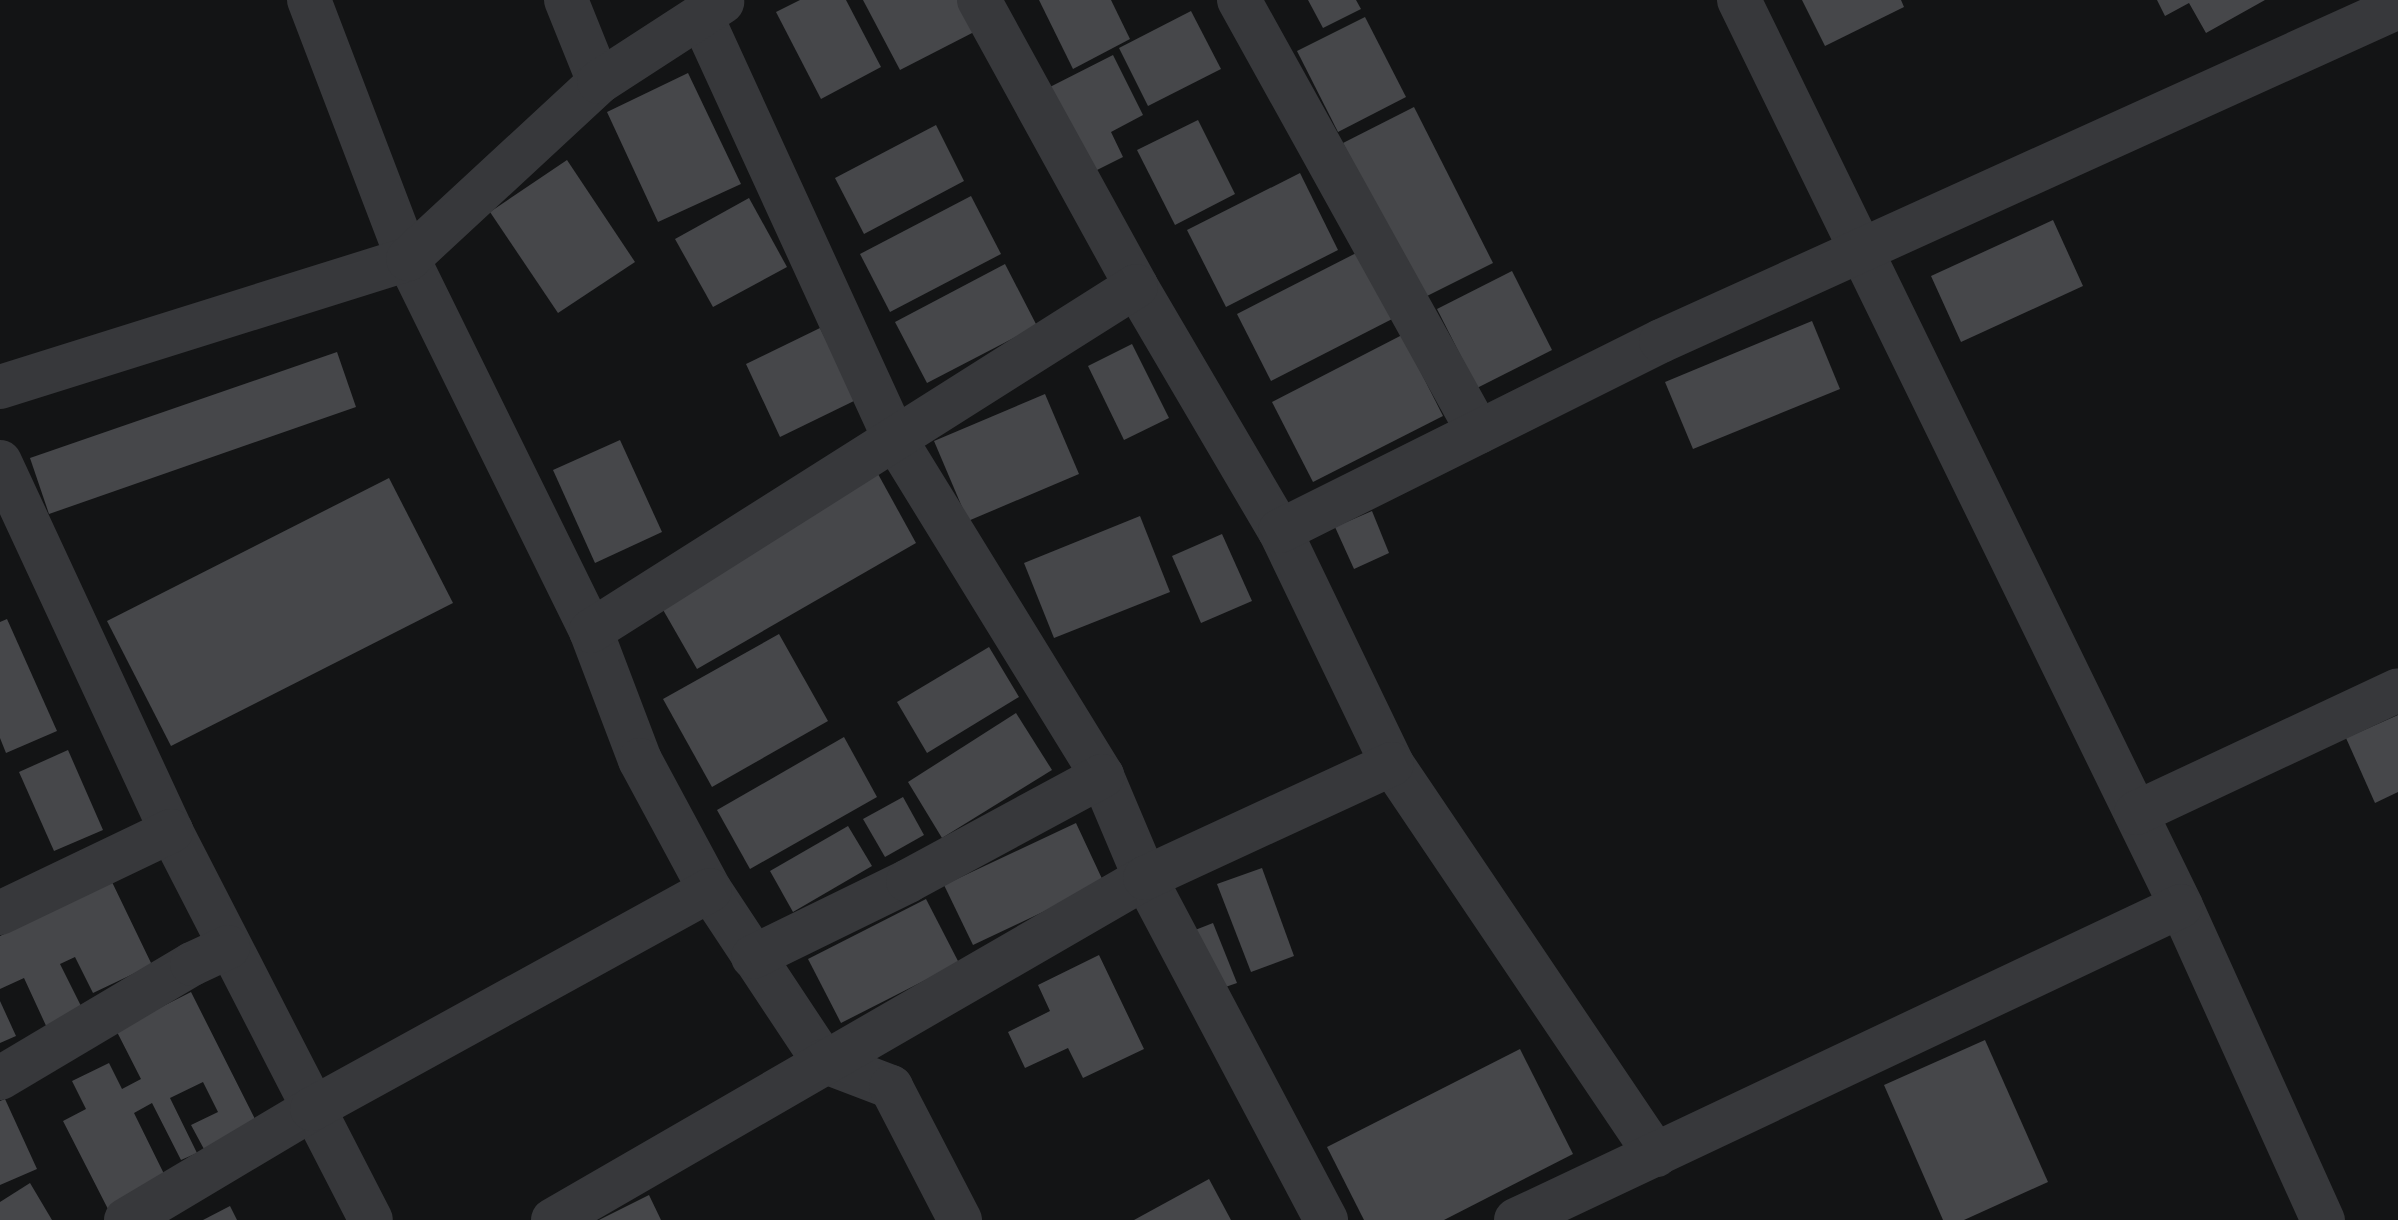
<!DOCTYPE html>
<html>
<head>
<meta charset="utf-8">
<style>
  body { margin:0 }
  #map { position:relative; width:2398px; height:1220px; overflow:hidden; background:#131415; font-family:"IBM Plex Sans",sans-serif }
  div>[style] { position:absolute }
  .building>* { inset:0; background:#46474a }
  .minor>* { height:44px; margin:-22px; padding:0 22px; transform-origin:22px; border-radius:22px; background:#37383b }
  span { translate:-50% -50%; white-space:nowrap; text-align:center; line-height:1.15; -webkit-text-stroke:8px #0e0f10; paint-order:stroke }
</style>
</head>
<body>
<div id="map">
  <div class="building">
    <i style="clip-path:polygon(800px 0,846px 0,881px 67px,821px 99px,776px 12px)"></i>
    <i style="clip-path:polygon(863px 0,960px 0,976px 31px,900px 70px)"></i>
    <i style="clip-path:polygon(1039px 0,1111px 0,1130px 39px,1073px 69px)"></i>
    <i style="clip-path:polygon(1308px 0,1356px 0,1361px 9px,1323px 28px)"></i>
    <i style="clip-path:polygon(1802px 0,1901px 0,1904px 7px,1825px 46px)"></i>
    <i style="clip-path:polygon(2157px 0,2265px 0,2206px 33px,2189px 3px,2165px 16px)"></i>
    <i style="clip-path:polygon(1191px 11px,1221px 69px,1148px 106px,1119px 48px)"></i>
    <i style="clip-path:polygon(1365px 17px,1406px 97px,1338px 132px,1297px 51px)"></i>
    <i style="clip-path:polygon(1113px 55px,1143px 115px,1111px 132px,1123px 157px,1087px 175px,1044px 90px)"></i>
    <i style="clip-path:polygon(688px 73px,741px 184px,658px 222px,607px 112px)"></i>
    <i style="clip-path:polygon(1414px 107px,1493px 263px,1423px 298px,1343px 143px)"></i>
    <i style="clip-path:polygon(1198px 120px,1235px 194px,1175px 225px,1137px 150px)"></i>
    <i style="clip-path:polygon(936px 125px,964px 181px,864px 234px,835px 178px)"></i>
    <i style="clip-path:polygon(567px 160px,635px 262px,558px 313px,490px 212px)"></i>
    <i style="clip-path:polygon(1300px 173px,1338px 250px,1226px 307px,1187px 230px)"></i>
    <i style="clip-path:polygon(971px 196px,1001px 254px,890px 312px,860px 254px)"></i>
    <i style="clip-path:polygon(749px 198px,787px 267px,713px 307px,675px 239px)"></i>
    <i style="clip-path:polygon(2053px 220px,2083px 286px,1961px 342px,1931px 276px)"></i>
    <i style="clip-path:polygon(1364px 249px,1398px 316px,1271px 381px,1237px 314px)"></i>
    <i style="clip-path:polygon(1005px 264px,1037px 326px,927px 383px,895px 322px)"></i>
    <i style="clip-path:polygon(1512px 271px,1552px 350px,1477px 388px,1437px 309px)"></i>
    <i style="clip-path:polygon(1812px 321px,1840px 389px,1693px 449px,1665px 382px)"></i>
    <i style="clip-path:polygon(820px 328px,856px 400px,780px 437px,746px 364px)"></i>
    <i style="clip-path:polygon(1402px 335px,1443px 416px,1313px 482px,1272px 402px)"></i>
    <i style="clip-path:polygon(1132px 344px,1169px 418px,1124px 440px,1088px 366px)"></i>
    <i style="clip-path:polygon(337px 352px,356px 407px,49px 514px,30px 458px)"></i>
    <i style="clip-path:polygon(1045px 394px,1079px 474px,968px 521px,934px 441px)"></i>
    <i style="clip-path:polygon(620px 440px,662px 532px,595px 563px,553px 470px)"></i>
    <i style="clip-path:polygon(878px 474px,916px 543px,697px 669px,658px 601px)"></i>
    <i style="clip-path:polygon(389px 478px,453px 603px,171px 746px,107px 621px)"></i>
    <i style="clip-path:polygon(1372px 511px,1389px 553px,1354px 569px,1335px 527px)"></i>
    <i style="clip-path:polygon(1140px 516px,1170px 592px,1054px 638px,1024px 563px)"></i>
    <i style="clip-path:polygon(1222px 534px,1252px 601px,1201px 623px,1172px 556px)"></i>
    <i style="clip-path:polygon(7px 619px,57px 731px,6px 753px,0 738px,0 622px)"></i>
    <i style="clip-path:polygon(779px 634px,828px 721px,712px 787px,663px 699px)"></i>
    <i style="clip-path:polygon(989px 647px,1019px 697px,927px 753px,897px 702px)"></i>
    <i style="clip-path:polygon(1016px 713px,1052px 770px,942px 838px,908px 782px)"></i>
    <i style="clip-path:polygon(2398px 715px,2398px 792px,2375px 803px,2346px 738px)"></i>
    <i style="clip-path:polygon(844px 737px,877px 797px,750px 869px,717px 810px)"></i>
    <i style="clip-path:polygon(68px 750px,103px 830px,54px 851px,19px 772px)"></i>
    <i style="clip-path:polygon(903px 797px,924px 835px,885px 857px,863px 819px)"></i>
    <i style="clip-path:polygon(1076px 823px,1104px 883px,973px 945px,944px 885px)"></i>
    <i style="clip-path:polygon(848px 826px,872px 866px,793px 912px,770px 871px)"></i>
    <i style="clip-path:polygon(1262px 868px,1294px 956px,1251px 972px,1217px 884px)"></i>
    <i style="clip-path:polygon(112px 882px,152px 965px,93px 993px,75px 957px,60px 964px,84px 1012px,48px 1030px,24px 978px,0 989px,0 936px)"></i>
    <i style="clip-path:polygon(926px 899px,959px 963px,841px 1023px,808px 959px)"></i>
    <i style="clip-path:polygon(1213px 923px,1237px 983px,1208px 993px,1185px 934px)"></i>
    <i style="clip-path:polygon(1099px 955px,1144px 1049px,1083px 1078px,1068px 1048px,1025px 1068px,1008px 1032px,1050px 1011px,1038px 985px)"></i>
    <i style="clip-path:polygon(191px 992px,258px 1125px,205px 1151px,191px 1125px,218px 1112px,203px 1082px,170px 1098px,197px 1153px,181px 1160px,152px 1103px,134px 1113px,168px 1182px,109px 1211px,63px 1121px,86px 1109px,72px 1081px,109px 1063px,122px 1089px,141px 1079px,116px 1030px)"></i>
    <i style="clip-path:polygon(0 1001px,16px 1036px,0 1043px)"></i>
    <i style="clip-path:polygon(1985px 1040px,2048px 1182px,1964px 1220px,1943px 1220px,1884px 1085px)"></i>
    <i style="clip-path:polygon(1520px 1049px,1573px 1154px,1444px 1220px,1364px 1220px,1327px 1147px)"></i>
    <i style="clip-path:polygon(5px 1099px,37px 1169px,0 1185px,0 1101px)"></i>
    <i style="clip-path:polygon(1209px 1179px,1231px 1220px,1134px 1220px)"></i>
    <i style="clip-path:polygon(30px 1183px,52px 1220px,0 1220px,0 1202px)"></i>
    <i style="clip-path:polygon(649px 1195px,661px 1220px,599px 1220px)"></i>
    <i style="clip-path:polygon(230px 1206px,237px 1220px,203px 1220px)"></i>
  </div>
  <div class="minor">
    <i style="left:309px;top:0;width:277px;rotate:69.1deg"></i>
    <i style="left:408px;top:259px;width:415px;rotate:63.8deg"></i>
    <i style="left:591px;top:631px;width:138px;rotate:69.2deg"></i>
    <i style="left:640px;top:760px;width:148px;rotate:61.7deg"></i>
    <i style="left:710px;top:890px;width:205px;rotate:56.5deg"></i>
    <i style="left:823px;top:1061px;width:73px;rotate:20.9deg"></i>
    <i style="left:891px;top:1087px;width:150px;rotate:62.6deg"></i>
    <i style="left:566px;top:0;width:88px;rotate:68.1deg"></i>
    <i style="left:979px;top:0;width:326px;rotate:61.2deg"></i>
    <i style="left:1136px;top:286px;width:284px;rotate:59.6deg"></i>
    <i style="left:1280px;top:531px;width:259px;rotate:64.3deg"></i>
    <i style="left:1392px;top:764px;width:472px;rotate:56deg"></i>
    <i style="left:1239px;top:0;width:494px;rotate:61deg"></i>
    <i style="left:1739px;top:0;width:1008px;rotate:63.99deg"></i>
    <i style="left:2181px;top:906px;width:345px;rotate:65.7deg"></i>
    <i style="left:702px;top:18px;width:463px;rotate:65.4deg"></i>
    <i style="left:895px;top:439px;width:395px;rotate:58.4deg"></i>
    <i style="left:1102px;top:776px;width:111px;rotate:67.1deg"></i>
    <i style="left:1145px;top:878px;width:387px;rotate:62.1deg"></i>
    <i style="left:0;top:387px;width:428px;rotate:-17.4deg"></i>
    <i style="left:408px;top:259px;width:260px;rotate:-42.8deg"></i>
    <i style="left:599px;top:82px;width:147px;rotate:-33deg"></i>
    <i style="left:0;top:462px;width:407px;rotate:65.1deg"></i>
    <i style="left:171px;top:831px;width:437px;rotate:62.8deg"></i>
    <i style="left:1280px;top:531px;width:426px;rotate:-26.5deg"></i>
    <i style="left:1661px;top:341px;width:809px;rotate:-24.38deg"></i>
    <i style="left:591px;top:631px;width:645px;rotate:-32.33deg"></i>
    <i style="left:2136px;top:813px;width:289px;rotate:-25.1deg"></i>
    <i style="left:0;top:913px;width:190px;rotate:-25.6deg"></i>
    <i style="left:753px;top:957px;width:173px;rotate:-26.1deg"></i>
    <i style="left:908px;top:881px;width:221px;rotate:-28.4deg"></i>
    <i style="left:0;top:1078px;width:223px;rotate:-30.7deg"></i>
    <i style="left:192px;top:964px;width:40px;rotate:-25deg"></i>
    <i style="left:126px;top:1220px;width:217px;rotate:-30.8deg"></i>
    <i style="left:312px;top:1109px;width:454px;rotate:-28.8deg"></i>
    <i style="left:553px;top:1220px;width:684px;rotate:-30.02deg"></i>
    <i style="left:1145px;top:878px;width:272px;rotate:-24.8deg"></i>
    <i style="left:1516px;top:1220px;width:735px;rotate:-25.28deg"></i>
  </div>
</div>
</body>
</html>
